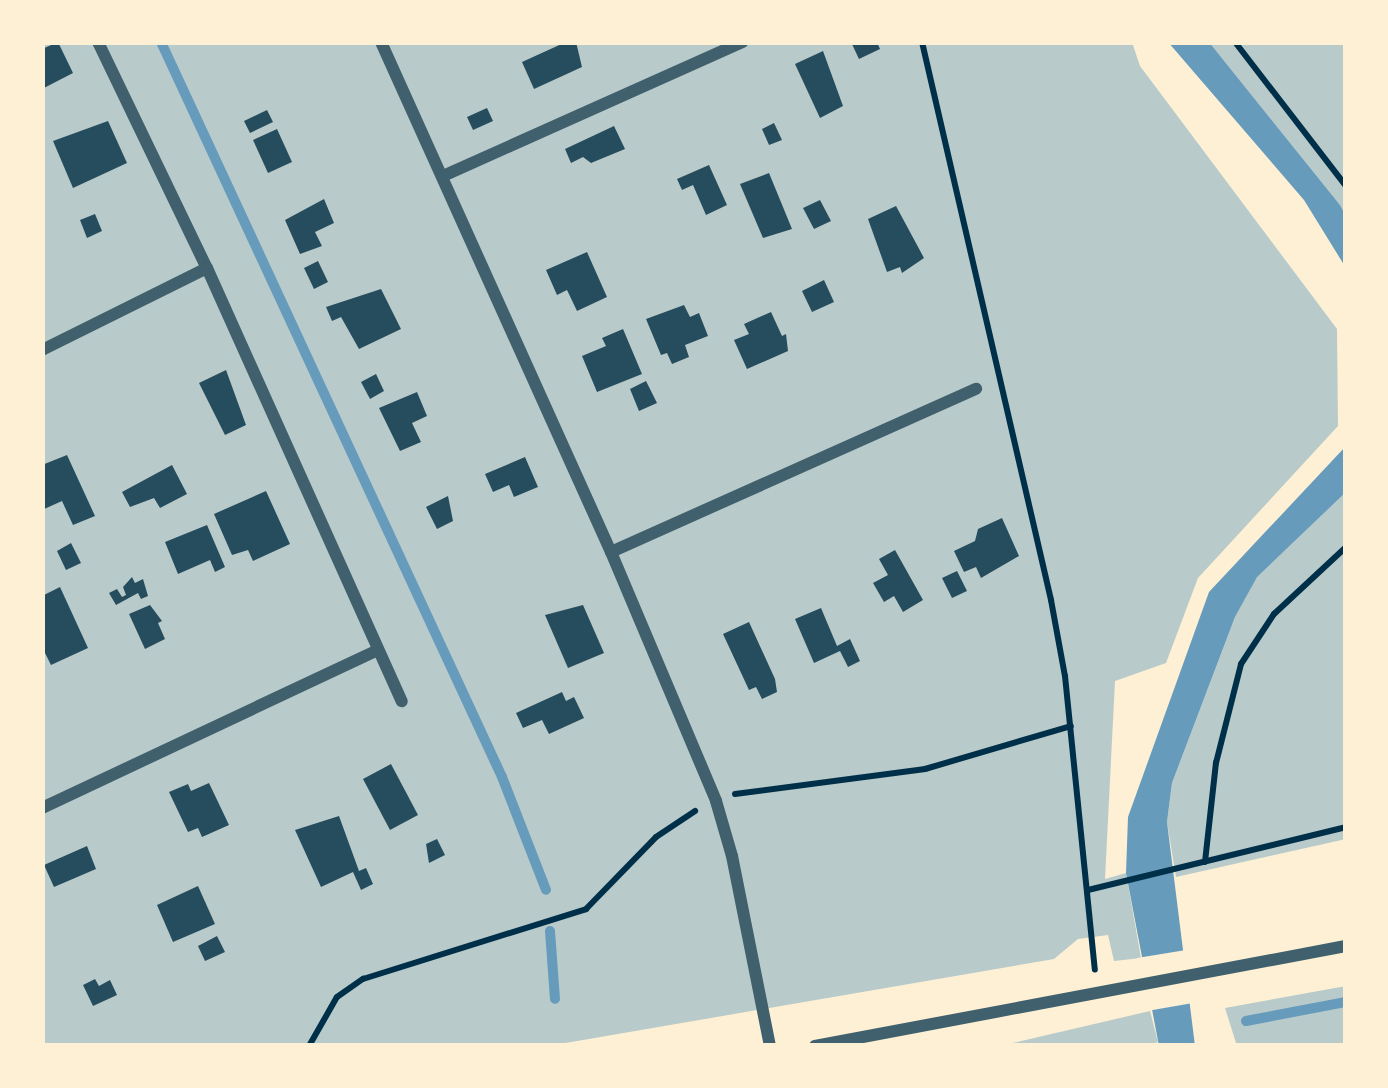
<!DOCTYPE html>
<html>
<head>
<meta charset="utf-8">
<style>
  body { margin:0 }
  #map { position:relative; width:1388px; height:1088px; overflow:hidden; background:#fdf0d5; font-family:Lato,sans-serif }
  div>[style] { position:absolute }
  .green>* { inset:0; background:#b9caca }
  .water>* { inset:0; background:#669bbc }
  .pier>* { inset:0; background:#fdf0d5 }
  .stream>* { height:10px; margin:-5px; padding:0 5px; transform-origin:5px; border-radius:5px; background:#669bbc }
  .building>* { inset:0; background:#264d5e }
  .path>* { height:6px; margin:-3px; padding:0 3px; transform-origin:3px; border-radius:3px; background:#003049 }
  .minor>* { height:12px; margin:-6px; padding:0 6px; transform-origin:6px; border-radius:6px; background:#3f606c }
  span { translate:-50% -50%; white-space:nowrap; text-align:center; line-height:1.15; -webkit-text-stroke:12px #fdf0d5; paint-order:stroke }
  .frame { position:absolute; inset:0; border:45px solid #fdf0d5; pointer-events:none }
</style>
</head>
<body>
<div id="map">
  <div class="green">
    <i style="clip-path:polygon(42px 42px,1132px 42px,1140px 66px,1337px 329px,1338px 426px,1198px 578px,1166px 663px,1115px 681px,1105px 879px,1126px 873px,1141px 958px,1114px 961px,1108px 935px,1078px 939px,1054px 959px,548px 1046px,42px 1046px)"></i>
    <i style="clip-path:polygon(1209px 42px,1346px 42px,1346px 216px,1340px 205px)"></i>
    <i style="clip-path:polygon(1346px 492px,1346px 839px,1176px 877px,1167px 822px,1172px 783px,1235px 617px,1257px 576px)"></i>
    <i style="clip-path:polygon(1346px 986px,1346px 1046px,1237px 1046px,1225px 1008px)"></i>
    <i style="clip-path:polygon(1150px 1011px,1158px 1042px,1146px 1046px,1000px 1046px)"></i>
  </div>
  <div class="water">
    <i style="clip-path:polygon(1168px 42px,1209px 42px,1340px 205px,1346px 216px,1346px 268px,1304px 200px)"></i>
    <i style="clip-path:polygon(1346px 446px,1346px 492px,1257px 577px,1235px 617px,1172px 783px,1167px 822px,1195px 1046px,1159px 1046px,1126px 873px,1128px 817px,1209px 592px)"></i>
  </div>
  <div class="pier">
    <i style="clip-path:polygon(1186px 950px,1193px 1003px,1147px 1011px,1137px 958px)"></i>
  </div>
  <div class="stream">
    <i style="left:161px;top:42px;width:810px;rotate:65.11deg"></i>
    <i style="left:502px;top:777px;width:121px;rotate:68.7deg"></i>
    <i style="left:550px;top:931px;width:68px;rotate:85.8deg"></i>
    <i style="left:1246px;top:1021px;width:102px;rotate:-10.8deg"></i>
  </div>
  <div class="building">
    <i style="clip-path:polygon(58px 42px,73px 73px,42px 89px,42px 49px)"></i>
    <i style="clip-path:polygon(566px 42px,576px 42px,582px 67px,534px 89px,522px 62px)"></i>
    <i style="clip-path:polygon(851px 42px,877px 42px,880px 49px,859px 59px)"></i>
    <i style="clip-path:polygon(823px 51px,843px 106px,820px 118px,795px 64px)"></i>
    <i style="clip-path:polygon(487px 108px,493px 121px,473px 130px,467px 117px)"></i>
    <i style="clip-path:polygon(267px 110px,273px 122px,250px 133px,244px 121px)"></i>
    <i style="clip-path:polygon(108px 121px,127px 163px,73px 188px,53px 141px)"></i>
    <i style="clip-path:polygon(774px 123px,782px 140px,769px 145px,762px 129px)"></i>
    <i style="clip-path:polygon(614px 126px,625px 149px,591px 163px,583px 157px,571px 163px,565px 149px)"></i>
    <i style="clip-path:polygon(277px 129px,292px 162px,268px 173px,253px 140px)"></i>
    <i style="clip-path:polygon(709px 165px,727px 205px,706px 215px,693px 185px,682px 190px,677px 179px)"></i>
    <i style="clip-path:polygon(769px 173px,792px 229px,763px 238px,740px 184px)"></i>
    <i style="clip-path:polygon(324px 199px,334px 223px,315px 232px,322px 246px,300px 254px,285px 220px)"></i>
    <i style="clip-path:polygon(820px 200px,831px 221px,814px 229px,803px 208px)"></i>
    <i style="clip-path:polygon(896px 206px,924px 258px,902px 273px,900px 267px,887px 272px,868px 219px)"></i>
    <i style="clip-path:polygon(95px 214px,102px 231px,87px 238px,80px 220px)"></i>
    <i style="clip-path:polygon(587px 252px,607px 297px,577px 311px,567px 290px,557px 295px,546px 270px)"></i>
    <i style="clip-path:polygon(318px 261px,328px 282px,314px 289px,304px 268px)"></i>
    <i style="clip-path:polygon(824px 280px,834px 302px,812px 312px,802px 291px)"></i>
    <i style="clip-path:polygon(381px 289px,401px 329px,359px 349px,341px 317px,332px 321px,326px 307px)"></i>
    <i style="clip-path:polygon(684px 305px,690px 317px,699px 313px,708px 336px,685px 345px,689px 357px,672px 364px,667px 353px,661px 355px,646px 319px)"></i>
    <i style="clip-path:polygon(771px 312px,782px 336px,786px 334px,788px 351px,747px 369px,734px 340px,749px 334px,744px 324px)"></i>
    <i style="clip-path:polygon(623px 329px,642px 374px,597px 392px,582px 356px,606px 346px,602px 338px)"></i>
    <i style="clip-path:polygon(226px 370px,246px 425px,225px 435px,199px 383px)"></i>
    <i style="clip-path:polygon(376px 374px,384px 391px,370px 399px,361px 382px)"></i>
    <i style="clip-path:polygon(646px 381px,657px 403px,639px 411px,630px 389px)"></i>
    <i style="clip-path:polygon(417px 392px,427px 416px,412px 423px,421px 442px,400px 451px,379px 408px)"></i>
    <i style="clip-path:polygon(67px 455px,95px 516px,73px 525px,62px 501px,42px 510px,42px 465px)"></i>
    <i style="clip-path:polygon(525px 457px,538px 487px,514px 497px,509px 485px,493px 492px,485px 474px)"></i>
    <i style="clip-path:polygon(172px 465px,187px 494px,160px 508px,154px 498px,130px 507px,122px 492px)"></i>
    <i style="clip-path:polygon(266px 491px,290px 544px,253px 561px,248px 550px,232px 555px,214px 514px)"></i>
    <i style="clip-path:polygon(448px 496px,453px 521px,437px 529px,426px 507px)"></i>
    <i style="clip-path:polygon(1002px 518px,1019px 556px,981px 578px,976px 567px,964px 572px,954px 551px,975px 541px,978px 529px)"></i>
    <i style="clip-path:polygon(207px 525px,225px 567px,215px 572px,210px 560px,178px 574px,165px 542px)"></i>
    <i style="clip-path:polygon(71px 543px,81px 563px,66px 570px,57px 551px)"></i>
    <i style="clip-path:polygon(895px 550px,923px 600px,903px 612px,894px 596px,884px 602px,873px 583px,888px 575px,879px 559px)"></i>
    <i style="clip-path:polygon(957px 571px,967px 591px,952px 598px,942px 578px)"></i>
    <i style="clip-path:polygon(132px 577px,135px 583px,143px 579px,148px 596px,141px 599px,138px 593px,116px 605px,109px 593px,117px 589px,122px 597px,126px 595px,123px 587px)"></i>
    <i style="clip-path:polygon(60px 587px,88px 648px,51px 665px,42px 647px,42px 596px)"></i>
    <i style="clip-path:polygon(150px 605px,162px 621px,158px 623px,165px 639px,145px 649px,129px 614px)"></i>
    <i style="clip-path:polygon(583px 605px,604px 653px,568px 668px,545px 615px)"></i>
    <i style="clip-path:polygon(821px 608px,837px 646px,850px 639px,860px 661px,848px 667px,840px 651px,814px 663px,795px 619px)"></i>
    <i style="clip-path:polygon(749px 622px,775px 679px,777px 692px,762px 699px,756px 687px,749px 690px,723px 634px)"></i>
    <i style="clip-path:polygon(562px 692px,566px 701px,574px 697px,584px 718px,549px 734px,542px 720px,523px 728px,516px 713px)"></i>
    <i style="clip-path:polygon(391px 764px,418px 815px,390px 830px,363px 779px)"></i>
    <i style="clip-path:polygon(209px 783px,229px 825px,202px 837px,198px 828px,188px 832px,169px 792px,188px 784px,191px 791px)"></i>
    <i style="clip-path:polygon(339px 816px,359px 871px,366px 868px,373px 884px,361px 890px,353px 872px,321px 887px,295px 830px)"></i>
    <i style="clip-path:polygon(437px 839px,445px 855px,429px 863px,426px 844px)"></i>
    <i style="clip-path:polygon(87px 846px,96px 869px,54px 887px,44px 865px)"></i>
    <i style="clip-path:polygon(198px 886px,215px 924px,173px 942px,157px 905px)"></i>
    <i style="clip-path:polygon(217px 936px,225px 952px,205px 961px,198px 946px)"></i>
    <i style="clip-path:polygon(95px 979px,99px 986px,110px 980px,117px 995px,93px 1006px,83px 985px)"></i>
  </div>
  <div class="path">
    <i style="left:922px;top:42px;width:573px;rotate:76.98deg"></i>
    <i style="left:1051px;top:600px;width:77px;rotate:79.6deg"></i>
    <i style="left:1065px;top:676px;width:295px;rotate:84.2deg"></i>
    <i style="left:1235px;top:42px;width:182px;rotate:52.4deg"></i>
    <i style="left:735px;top:794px;width:192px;rotate:-7.5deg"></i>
    <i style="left:925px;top:769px;width:152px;rotate:-16.4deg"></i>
    <i style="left:1205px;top:862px;width:100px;rotate:-83.7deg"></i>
    <i style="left:1216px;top:763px;width:102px;rotate:-75.8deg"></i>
    <i style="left:1241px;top:664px;width:60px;rotate:-56.6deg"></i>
    <i style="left:1274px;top:614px;width:98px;rotate:-42.9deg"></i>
    <i style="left:1088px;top:890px;width:266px;rotate:-13.7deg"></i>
    <i style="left:309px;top:1046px;width:56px;rotate:-60.3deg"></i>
    <i style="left:337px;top:997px;width:32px;rotate:-35deg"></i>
    <i style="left:363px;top:979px;width:234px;rotate:-17.4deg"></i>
    <i style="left:586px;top:909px;width:100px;rotate:-45.8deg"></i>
    <i style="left:656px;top:837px;width:47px;rotate:-33.7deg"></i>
  </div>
  <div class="minor">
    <i style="left:98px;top:42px;width:251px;rotate:64.3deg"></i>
    <i style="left:207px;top:268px;width:475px;rotate:65.8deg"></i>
    <i style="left:381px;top:42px;width:559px;rotate:65.73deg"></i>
    <i style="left:611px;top:552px;width:400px;rotate:-24.1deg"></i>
    <i style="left:443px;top:176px;width:328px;rotate:-24.1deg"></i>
    <i style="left:42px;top:350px;width:184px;rotate:-26.4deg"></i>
    <i style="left:611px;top:552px;width:270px;rotate:67.1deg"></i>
    <i style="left:716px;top:801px;width:57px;rotate:73.8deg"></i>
    <i style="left:732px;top:856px;width:194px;rotate:78.7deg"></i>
    <i style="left:42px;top:808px;width:368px;rotate:-25.2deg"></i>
    <i style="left:815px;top:1046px;width:540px;rotate:-10.67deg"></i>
  </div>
  <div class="frame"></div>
</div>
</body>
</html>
